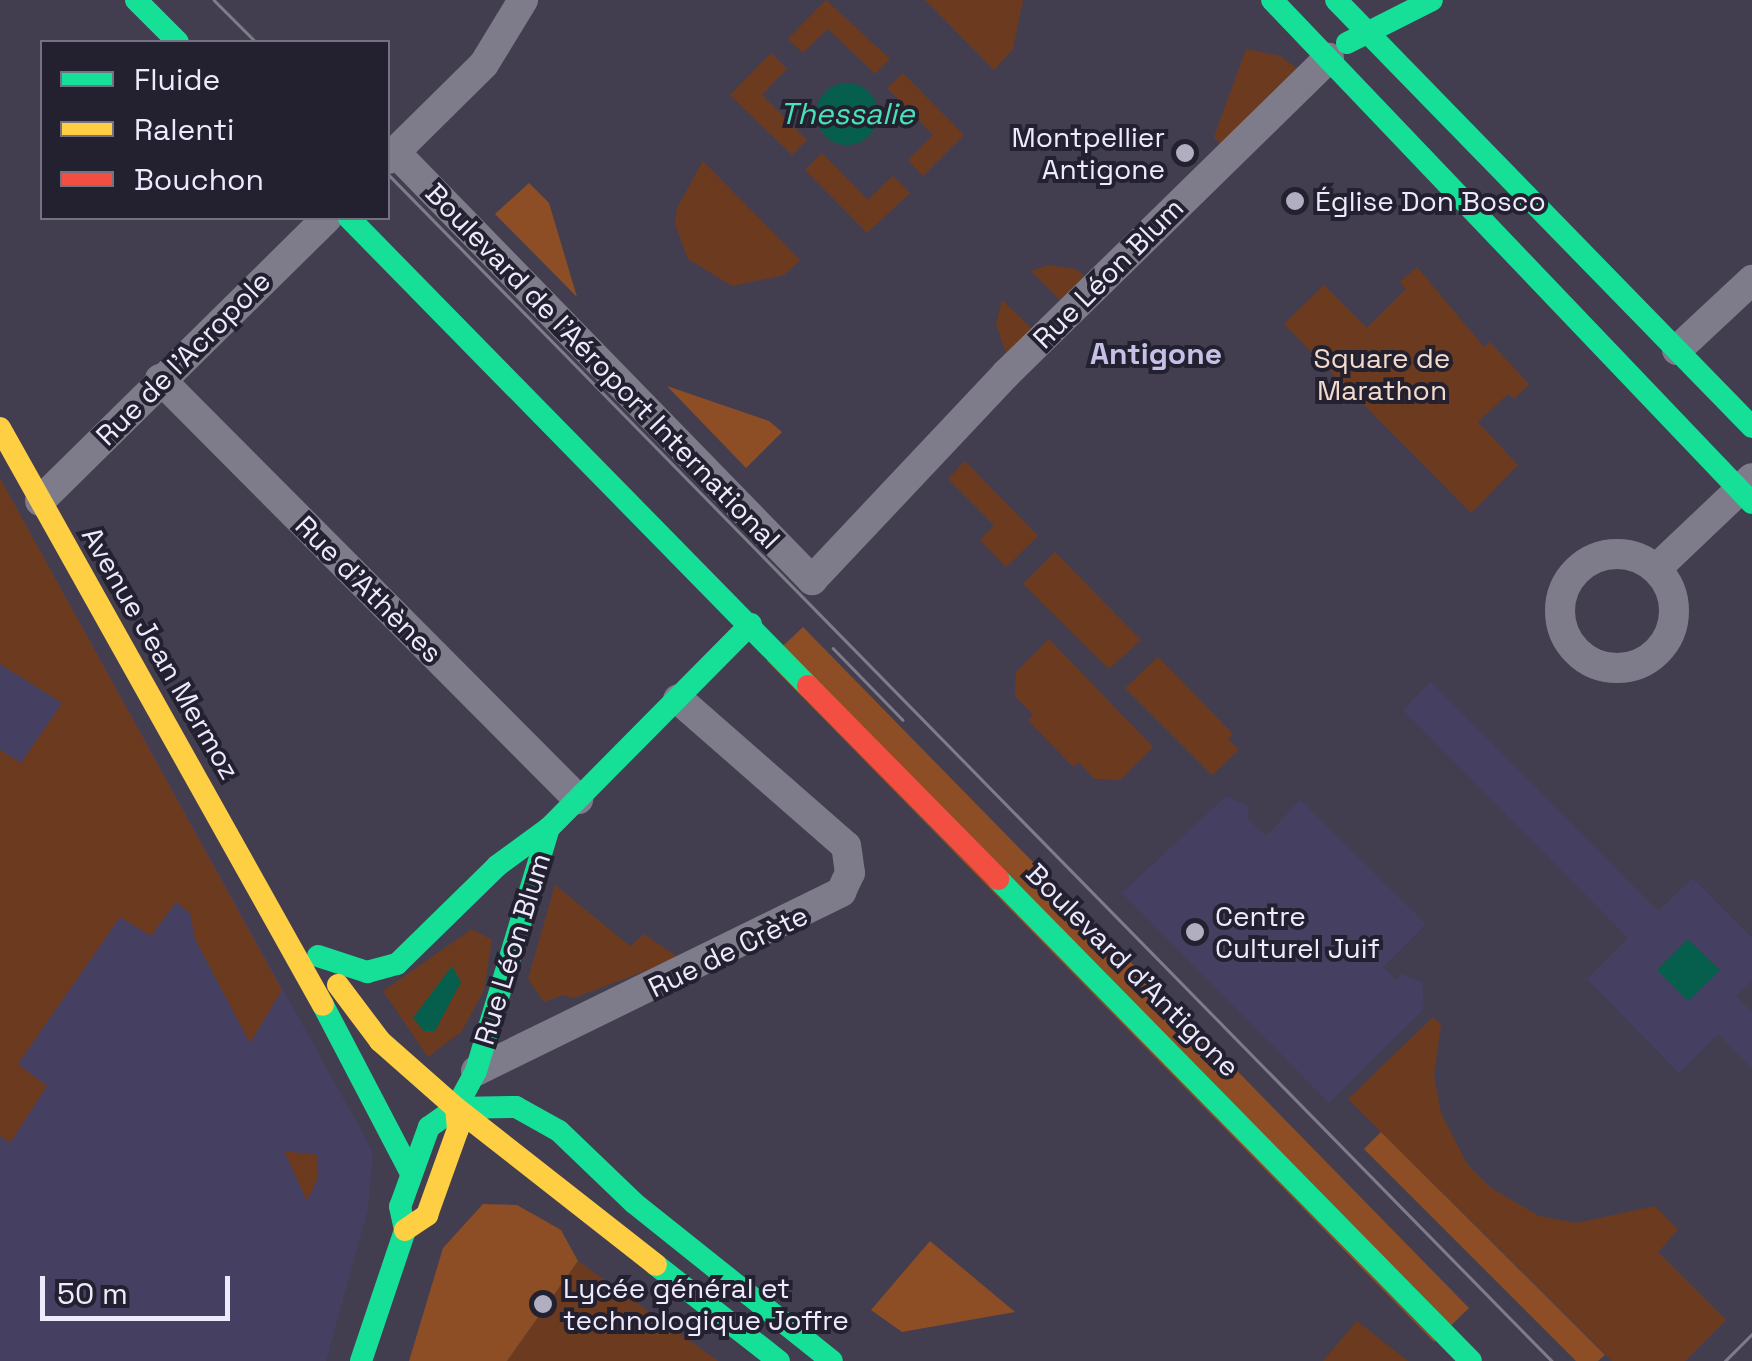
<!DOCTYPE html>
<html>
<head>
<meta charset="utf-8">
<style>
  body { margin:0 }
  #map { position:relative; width:1752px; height:1361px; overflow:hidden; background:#423e50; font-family:"Space Grotesk",sans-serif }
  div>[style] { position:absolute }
  .built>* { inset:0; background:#453f62 }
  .green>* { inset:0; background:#6c3b1f }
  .forest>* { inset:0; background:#8d4e25 }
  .water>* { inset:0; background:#065e4c }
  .round { border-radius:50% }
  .street>* { height:30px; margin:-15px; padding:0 15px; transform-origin:15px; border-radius:15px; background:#7e7c8a }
  .street>.ring { margin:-15px; padding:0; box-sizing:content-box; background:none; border:30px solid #7e7c8a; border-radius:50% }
  .fast>* { height:22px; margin:-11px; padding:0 11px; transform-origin:11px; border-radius:11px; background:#16e098 }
  .slow>* { height:22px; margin:-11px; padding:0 11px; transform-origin:11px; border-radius:11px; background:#ffcf43 }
  .jam>* { height:22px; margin:-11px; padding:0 11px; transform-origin:11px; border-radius:11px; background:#f24e42 }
  .tram>* { height:2.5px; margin:-1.25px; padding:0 1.25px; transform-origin:1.25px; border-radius:1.25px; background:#7e7c8a }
  .dots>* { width:28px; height:28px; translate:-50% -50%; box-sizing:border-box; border:5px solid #232130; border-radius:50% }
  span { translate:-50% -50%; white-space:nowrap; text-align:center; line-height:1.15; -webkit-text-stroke:8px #232130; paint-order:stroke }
  .poi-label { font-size:28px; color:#edeafe }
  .right { translate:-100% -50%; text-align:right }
  .left { translate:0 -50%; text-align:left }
  .street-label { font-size:28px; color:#edeafe }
  .park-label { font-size:28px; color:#f3dacb }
  .water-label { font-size:30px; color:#4be1b8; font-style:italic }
  .neighbourhood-label { font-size:30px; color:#c5c0e6; font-weight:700 }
  .legend { position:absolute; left:40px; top:40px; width:350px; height:180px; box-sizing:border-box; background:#232130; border:2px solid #747182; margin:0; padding:12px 18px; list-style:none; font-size:30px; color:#edeafe }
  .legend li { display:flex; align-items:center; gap:20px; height:50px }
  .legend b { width:50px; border:2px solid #747182 }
  .scale { position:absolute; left:40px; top:1276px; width:190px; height:45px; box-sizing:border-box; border:5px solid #edeafe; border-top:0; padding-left:12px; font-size:30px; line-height:35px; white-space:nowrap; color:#edeafe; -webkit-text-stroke:8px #232130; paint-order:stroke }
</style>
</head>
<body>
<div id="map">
  <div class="built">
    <i style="clip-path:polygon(0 478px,373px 1152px,368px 1209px,326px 1361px,0 1361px)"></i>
    <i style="clip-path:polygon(1431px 682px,1658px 911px,1693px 878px,1752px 938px,1752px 980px,1736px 996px,1752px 1012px,1752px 1068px,1718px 1034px,1679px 1073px,1587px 979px,1628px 938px,1403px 710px)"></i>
    <i style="clip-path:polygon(1226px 796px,1249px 806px,1248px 819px,1266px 836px,1300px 800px,1426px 924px,1383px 967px,1396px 980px,1401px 974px,1422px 982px,1424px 1009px,1329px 1103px,1122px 893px)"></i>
  </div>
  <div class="green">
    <i style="clip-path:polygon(826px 0,890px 59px,875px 74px,828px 29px,803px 53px,788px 39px)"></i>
    <i style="clip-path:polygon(925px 0,1023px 0,1013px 49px,994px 70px)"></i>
    <i style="clip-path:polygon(1246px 49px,1280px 56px,1302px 72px,1223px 147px,1214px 137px)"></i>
    <i style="clip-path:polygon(771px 53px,787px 69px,762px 95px,807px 140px,792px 155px,730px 95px)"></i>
    <i style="clip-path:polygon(903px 73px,964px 135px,923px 176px,908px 160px,933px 135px,887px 88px)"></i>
    <i style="clip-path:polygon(822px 153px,868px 200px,893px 176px,910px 193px,867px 233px,805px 170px)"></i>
    <i style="clip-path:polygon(703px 161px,800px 260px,784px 275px,732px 286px,688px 259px,675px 224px,677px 208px)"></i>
    <i style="clip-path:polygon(1049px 265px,1076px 269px,1088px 279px,1064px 304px,1031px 271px)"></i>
    <i style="clip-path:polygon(1417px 267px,1484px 347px,1490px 342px,1529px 384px,1514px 399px,1508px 394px,1478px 422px,1518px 465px,1471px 513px,1284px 324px,1324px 285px,1367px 328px,1406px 289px,1400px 282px)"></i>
    <i style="clip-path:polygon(1002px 300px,1035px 332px,1006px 353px,996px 324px)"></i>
    <i style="clip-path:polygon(965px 461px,1038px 536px,1006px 567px,980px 540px,994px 525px,948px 479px)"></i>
    <i style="clip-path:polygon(0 478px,282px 990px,250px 1043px,195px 939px,190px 913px,176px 902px,151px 936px,120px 917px,18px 1064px,47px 1086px,10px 1143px,0 1136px,0 750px,21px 763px,62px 703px,0 664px)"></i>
    <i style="clip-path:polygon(1055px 552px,1141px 640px,1109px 669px,1023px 584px)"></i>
    <i style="clip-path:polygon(1049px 639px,1153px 747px,1120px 780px,1095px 779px,1078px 762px,1073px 767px,1028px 720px,1033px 715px,1015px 696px,1016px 672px)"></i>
    <i style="clip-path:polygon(1158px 657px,1233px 734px,1228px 739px,1239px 750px,1212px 775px,1125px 688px)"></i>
    <i style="clip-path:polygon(555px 885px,630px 946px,644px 934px,679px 958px,574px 998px,562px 995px,544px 1002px,528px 979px)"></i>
    <i style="clip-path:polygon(472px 929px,492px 940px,484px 990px,462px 1031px,428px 1057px,383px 991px)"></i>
    <i style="clip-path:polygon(1433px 1017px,1441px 1025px,1434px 1075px,1441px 1113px,1467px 1164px,1491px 1188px,1539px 1216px,1577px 1223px,1655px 1206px,1678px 1230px,1658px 1252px,1726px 1320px,1685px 1361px,1612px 1361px,1348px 1099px)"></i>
    <i style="clip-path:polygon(284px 1151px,318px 1155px,317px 1180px,307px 1201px)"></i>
    <i style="clip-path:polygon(578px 1261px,718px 1361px,507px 1361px)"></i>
    <i style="clip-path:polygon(1357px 1321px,1408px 1361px,1323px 1361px)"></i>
  </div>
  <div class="forest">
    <i style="clip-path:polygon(529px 183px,549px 203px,577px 297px,495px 214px)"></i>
    <i style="clip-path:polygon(667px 386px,769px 421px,782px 432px,746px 468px)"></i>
    <i style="clip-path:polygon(803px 627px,1469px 1308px,1434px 1342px,767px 661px)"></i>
    <i style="clip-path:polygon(1381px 1132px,1605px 1355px,1598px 1361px,1576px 1361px,1364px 1149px)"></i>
    <i style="clip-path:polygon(483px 1204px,517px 1205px,561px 1230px,578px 1261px,507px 1361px,409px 1361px,443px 1248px)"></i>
    <i style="clip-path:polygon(930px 1241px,1015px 1312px,902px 1332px,871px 1310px)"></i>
  </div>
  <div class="water">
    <i class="round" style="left:816px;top:83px;width:62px;height:62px"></i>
    <i style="clip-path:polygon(1688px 939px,1720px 970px,1688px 1001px,1657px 970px)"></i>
    <i style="clip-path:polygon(452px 966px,461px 982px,435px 1031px,424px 1031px,413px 1018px)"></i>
  </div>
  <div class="street">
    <i style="left:395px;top:152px;width:598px;rotate:45.75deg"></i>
    <i style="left:812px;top:580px;width:283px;rotate:-46.7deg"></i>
    <i style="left:1006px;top:374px;width:452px;rotate:-44.4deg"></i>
    <i style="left:388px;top:159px;width:135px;rotate:-44.7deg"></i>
    <i style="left:484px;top:64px;width:75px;rotate:-58.6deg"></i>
    <i style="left:1677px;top:350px;width:103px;rotate:-43deg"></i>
    <i style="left:160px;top:379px;width:593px;rotate:45.14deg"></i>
    <i style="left:40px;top:501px;width:403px;rotate:-44.6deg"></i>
    <i class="ring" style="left:1560px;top:554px;width:84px;height:84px"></i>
    <i style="left:1656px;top:569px;width:132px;rotate:-43.5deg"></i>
    <i style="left:476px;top:1071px;width:407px;rotate:-26.1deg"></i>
    <i style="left:841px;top:892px;width:21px;rotate:-65deg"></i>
    <i style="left:850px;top:873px;width:27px;rotate:-98deg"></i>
    <i style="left:846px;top:846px;width:223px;rotate:-138.8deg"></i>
  </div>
  <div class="fast">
    <i style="left:136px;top:0;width:59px;rotate:45deg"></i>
    <i style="left:1272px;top:0;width:695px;rotate:46.34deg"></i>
    <i style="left:1336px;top:0;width:596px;rotate:45.75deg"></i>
    <i style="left:1347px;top:43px;width:95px;rotate:-26.8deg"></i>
    <i style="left:349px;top:218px;width:656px;rotate:45.56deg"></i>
    <i style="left:998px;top:879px;width:675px;rotate:45.54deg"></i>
    <i style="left:318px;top:956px;width:52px;rotate:18.1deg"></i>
    <i style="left:367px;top:972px;width:31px;rotate:-15deg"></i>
    <i style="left:397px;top:964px;width:140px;rotate:-44.4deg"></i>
    <i style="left:497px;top:866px;width:64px;rotate:-36.2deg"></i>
    <i style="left:549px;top:828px;width:287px;rotate:-45.3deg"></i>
    <i style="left:323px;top:1005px;width:190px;rotate:62.4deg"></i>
    <i style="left:456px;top:1108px;width:42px;rotate:-61.6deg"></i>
    <i style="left:476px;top:1071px;width:254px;rotate:-73.3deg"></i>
    <i style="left:656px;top:1265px;width:156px;rotate:38deg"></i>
    <i style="left:361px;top:1361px;width:138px;rotate:-71.4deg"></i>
    <i style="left:405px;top:1230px;width:24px;rotate:-102deg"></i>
    <i style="left:400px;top:1207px;width:85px;rotate:-70.1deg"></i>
    <i style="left:429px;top:1127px;width:33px;rotate:-35deg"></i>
    <i style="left:456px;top:1108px;width:60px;rotate:-1deg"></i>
    <i style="left:516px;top:1107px;width:49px;rotate:29.2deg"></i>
    <i style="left:559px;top:1131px;width:104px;rotate:43.8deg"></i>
    <i style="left:634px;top:1203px;width:253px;rotate:38.6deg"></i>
  </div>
  <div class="slow">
    <i style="left:0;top:428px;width:661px;rotate:60.76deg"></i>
    <i style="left:338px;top:985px;width:70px;rotate:53.1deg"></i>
    <i style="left:380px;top:1041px;width:101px;rotate:41.4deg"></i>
    <i style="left:456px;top:1108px;width:254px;rotate:38.1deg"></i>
    <i style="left:405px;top:1230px;width:27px;rotate:-34deg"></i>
    <i style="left:427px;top:1215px;width:91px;rotate:-70.2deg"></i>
    <i style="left:458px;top:1129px;width:21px;rotate:-95deg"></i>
  </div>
  <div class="jam">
    <i style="left:808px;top:686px;width:271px;rotate:45.4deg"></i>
  </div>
  <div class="tram">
    <i style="left:214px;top:0;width:59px;rotate:45deg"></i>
    <i style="left:388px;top:174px;width:1662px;rotate:45.56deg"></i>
    <i style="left:833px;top:648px;width:100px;rotate:45.8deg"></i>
    <i style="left:1725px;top:1361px;width:38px;rotate:-45deg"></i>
  </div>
  <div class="dots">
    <i style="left:1185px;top:153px;background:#b1aec1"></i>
    <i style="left:1295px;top:201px;background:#b1aec1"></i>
    <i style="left:1195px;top:932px;background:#b1aec1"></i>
    <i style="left:543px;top:1304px;background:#b1aec1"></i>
  </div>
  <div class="poi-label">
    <span class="right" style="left:1165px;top:153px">Montpellier<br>Antigone</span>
    <span class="left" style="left:1315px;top:201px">Église Don Bosco</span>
    <span class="left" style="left:1215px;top:932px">Centre<br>Culturel Juif</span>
    <span class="left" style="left:563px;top:1304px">Lycée général et<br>technologique Joffre</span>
  </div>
  <div class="street-label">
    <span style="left:1108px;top:273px;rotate:-45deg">Rue Léon Blum</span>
    <span style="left:183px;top:358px;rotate:-45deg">Rue de l'Acropole</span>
    <span style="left:603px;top:366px;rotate:46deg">Boulevard de l'Aéroport International</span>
    <span style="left:369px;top:589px;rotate:45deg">Rue d'Athènes</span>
    <span style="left:161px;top:653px;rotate:60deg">Avenue Jean Mermoz</span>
    <span style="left:512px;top:949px;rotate:-73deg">Rue Léon Blum</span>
    <span style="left:728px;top:951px;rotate:-26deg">Rue de Crète</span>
    <span style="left:1133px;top:970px;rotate:45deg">Boulevard d'Antigone</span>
  </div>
  <div class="park-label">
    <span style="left:1382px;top:374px">Square de<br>Marathon</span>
  </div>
  <div class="water-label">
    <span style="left:847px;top:114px">Thessalie</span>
  </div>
  <div class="neighbourhood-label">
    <span style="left:1156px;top:354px">Antigone</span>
  </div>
  <ul class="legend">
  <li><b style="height:12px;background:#16e098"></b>Fluide</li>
  <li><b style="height:12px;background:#ffcf43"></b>Ralenti</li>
  <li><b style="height:12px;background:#f24e42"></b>Bouchon</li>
  </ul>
  <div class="scale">50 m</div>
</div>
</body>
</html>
